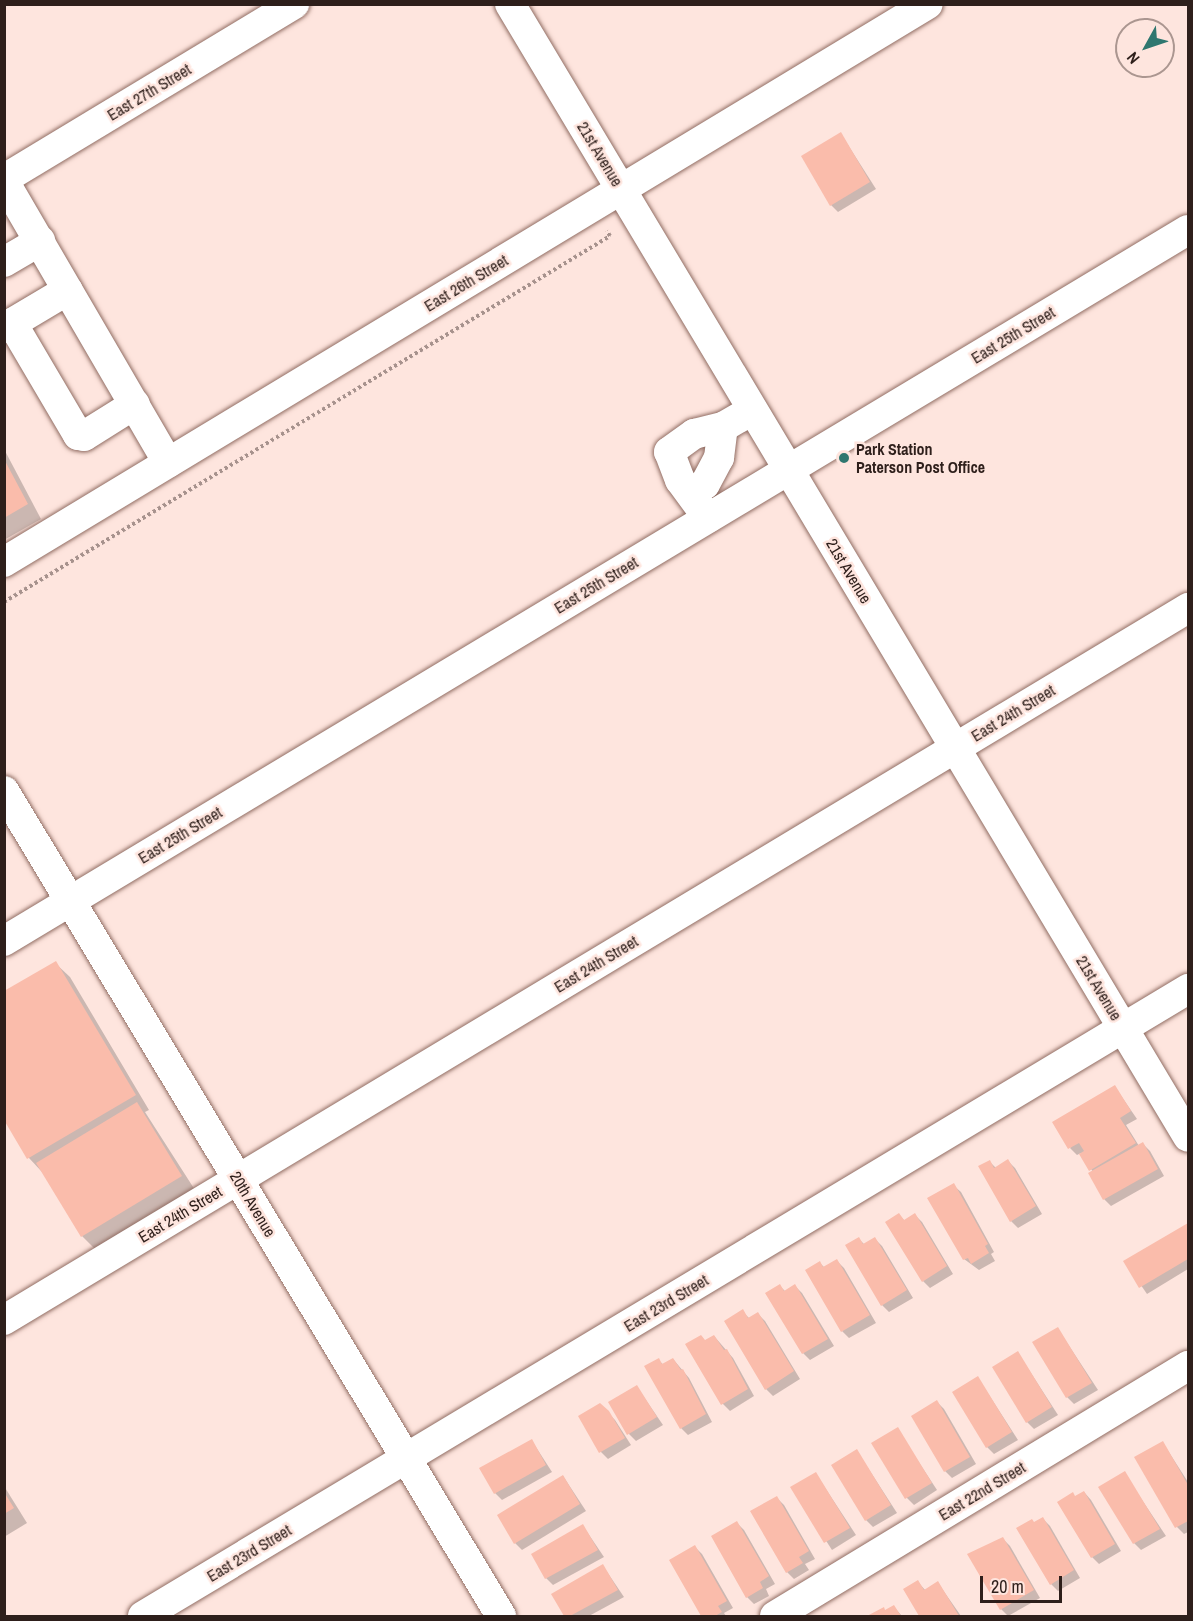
<!DOCTYPE html>
<html>
<head>
<meta charset="utf-8">
<style>
  body { margin:0 }
  #map { position:relative; width:1193px; height:1621px; overflow:hidden; background:#fee5de; font-family:"Archivo Narrow",sans-serif }
  div>[style] { position:absolute }
  .shadow>* { inset:0; background:#0003 }
  .building>* { inset:0; background:#fabcab }
  .path>* { height:4px; margin-top:-2px; transform-origin:0; background:repeating-linear-gradient(90deg,#a7928d 0 3px,transparent 0 6px) }
  .roads { filter:drop-shadow(0 0 2px #916d63) drop-shadow(0 0 2px #916d63) }
  .minor>* { height:30px; margin:-15px; padding:0 15px; transform-origin:15px; border-radius:15px; background:#fff }
  .dots>* { width:16px; height:16px; translate:-50% -50%; box-sizing:border-box; border:3px solid #fee5de; border-radius:50% }
  span { translate:-50% -50%; white-space:nowrap; text-align:center; line-height:1.15; -webkit-text-stroke:5px #fee5de; paint-order:stroke }
  .street-label { font-size:16px; color:#2e1f1b }
  .poi-label { font-size:16px; color:#2e1f1b; font-weight:700 }
  .left { translate:0 -50%; text-align:left }
  .frame { position:absolute; inset:0; border:6px solid #2e1f1b; pointer-events:none }
  .north { position:absolute; left:1115px; top:18px; width:60px; height:60px; box-sizing:border-box; background:#fee5de; border:2px solid #ab9690; border-radius:50%; rotate:230deg; font-size:16px; font-weight:700; line-height:24px; text-align:center; color:#2e1f1b }
  .north::after { content:''; display:block; margin:auto; width:21px; height:27px; background:#2f776f; clip-path:polygon(50% 0,100% 100%,50% 72%,0 100%) }
  .scale { position:absolute; left:980px; top:1576px; width:82px; height:27px; box-sizing:border-box; border:3px solid #2e1f1b; border-top:0; padding-left:8px; font-size:18px; line-height:21px; white-space:nowrap; color:#2e1f1b; -webkit-text-stroke:4px #fee5de; paint-order:stroke }
</style>
</head>
<body>
<div id="map">
  <div class="shadow">
    <i style="clip-path:polygon(841px 134px,876px 189px,838px 212px,831px 205px)"></i>
    <i style="clip-path:polygon(4px 449px,41px 519px,4px 540px)"></i>
    <i style="clip-path:polygon(55px 963px,70px 977px,149px 1110px,145px 1112px,195px 1190px,96px 1250px,82px 1236px,43px 1173px,29px 1158px,4px 1117px)"></i>
    <i style="clip-path:polygon(1115px 1087px,1137px 1119px,1126px 1125px,1139px 1146px,1143px 1144px,1150px 1151px,1164px 1176px,1111px 1206px,1104px 1199px,1093px 1172px,1081px 1153px,1077px 1155px,1070px 1148px)"></i>
    <i style="clip-path:polygon(989px 1161px,996px 1168px,1008px 1161px,1015px 1168px,1042px 1214px,1018px 1228px,1011px 1221px)"></i>
    <i style="clip-path:polygon(953px 1185px,961px 1192px,994px 1252px,991px 1254px,995px 1261px,979px 1270px,964px 1259px)"></i>
    <i style="clip-path:polygon(899px 1215px,905px 1221px,915px 1215px,922px 1222px,953px 1274px,930px 1288px,923px 1281px)"></i>
    <i style="clip-path:polygon(1188px 1225px,1188px 1269px,1147px 1294px,1125px 1262px)"></i>
    <i style="clip-path:polygon(859px 1239px,865px 1245px,875px 1239px,882px 1246px,913px 1298px,889px 1312px,882px 1305px)"></i>
    <i style="clip-path:polygon(837px 1261px,844px 1268px,876px 1323px,849px 1338px,842px 1331px,820px 1263px,825px 1268px)"></i>
    <i style="clip-path:polygon(780px 1286px,786px 1292px,795px 1286px,802px 1293px,834px 1346px,810px 1360px,803px 1353px)"></i>
    <i style="clip-path:polygon(742px 1311px,750px 1319px,758px 1314px,765px 1321px,800px 1379px,773px 1396px,766px 1389px)"></i>
    <i style="clip-path:polygon(1058px 1329px,1098px 1390px,1074px 1404px,1067px 1397px)"></i>
    <i style="clip-path:polygon(714px 1336px,733px 1358px,754px 1396px,730px 1411px,723px 1404px,706px 1341px)"></i>
    <i style="clip-path:polygon(1018px 1353px,1058px 1415px,1034px 1429px,1027px 1422px)"></i>
    <i style="clip-path:polygon(673px 1359px,689px 1378px,712px 1422px,688px 1435px,681px 1428px,646px 1367px,658px 1360px,664px 1365px)"></i>
    <i style="clip-path:polygon(978px 1378px,1018px 1440px,994px 1454px,987px 1447px)"></i>
    <i style="clip-path:polygon(637px 1387px,663px 1425px,636px 1441px,629px 1434px)"></i>
    <i style="clip-path:polygon(937px 1402px,944px 1409px,976px 1464px,952px 1478px,945px 1471px,913px 1417px)"></i>
    <i style="clip-path:polygon(600px 1405px,615px 1420px,631px 1445px,608px 1459px,601px 1452px)"></i>
    <i style="clip-path:polygon(897px 1429px,937px 1490px,914px 1505px,907px 1498px)"></i>
    <i style="clip-path:polygon(532px 1441px,552px 1472px,502px 1500px,495px 1493px)"></i>
    <i style="clip-path:polygon(1163px 1443px,1188px 1482px,1188px 1532px,1184px 1534px,1177px 1527px,1137px 1458px)"></i>
    <i style="clip-path:polygon(857px 1451px,897px 1513px,873px 1527px,866px 1520px)"></i>
    <i style="clip-path:polygon(1124px 1473px,1166px 1536px,1141px 1550px,1134px 1543px)"></i>
    <i style="clip-path:polygon(816px 1474px,856px 1535px,832px 1550px,792px 1488px)"></i>
    <i style="clip-path:polygon(563px 1476px,586px 1511px,522px 1550px,515px 1543px)"></i>
    <i style="clip-path:polygon(4px 1486px,27px 1523px,4px 1537px)"></i>
    <i style="clip-path:polygon(1084px 1492px,1091px 1500px,1121px 1551px,1099px 1564px,1092px 1557px)"></i>
    <i style="clip-path:polygon(777px 1498px,784px 1505px,815px 1559px,805px 1564px,809px 1570px,794px 1579px,787px 1572px)"></i>
    <i style="clip-path:polygon(1043px 1519px,1050px 1526px,1080px 1578px,1058px 1591px,1051px 1584px,1035px 1524px)"></i>
    <i style="clip-path:polygon(737px 1523px,744px 1530px,775px 1584px,766px 1589px,769px 1596px,754px 1604px,747px 1597px,713px 1537px)"></i>
    <i style="clip-path:polygon(583px 1526px,604px 1557px,553px 1585px,546px 1578px)"></i>
    <i style="clip-path:polygon(1003px 1539px,1010px 1546px,1040px 1598px,1008px 1616px,1001px 1609px)"></i>
    <i style="clip-path:polygon(695px 1547px,702px 1554px,733px 1608px,724px 1613px,726px 1616px,703px 1616px,671px 1561px)"></i>
    <i style="clip-path:polygon(603px 1566px,624px 1597px,589px 1616px,566px 1616px,553px 1594px)"></i>
    <i style="clip-path:polygon(918px 1582px,926px 1591px,938px 1583px,961px 1616px,921px 1616px,905px 1590px)"></i>
    <i style="clip-path:polygon(894px 1607px,902px 1616px,870px 1616px,883px 1609px,886px 1611px)"></i>
  </div>
  <div class="building">
    <i style="clip-path:polygon(841px 132px,870px 182px,830px 206px,801px 156px)"></i>
    <i style="clip-path:polygon(4px 459px,28px 504px,4px 518px)"></i>
    <i style="clip-path:polygon(56px 961px,136px 1095px,27px 1159px,4px 1120px,4px 991px)"></i>
    <i style="clip-path:polygon(1115px 1085px,1131px 1111px,1120px 1118px,1136px 1143px,1089px 1171px,1079px 1154px,1084px 1151px,1079px 1143px,1068px 1149px,1052px 1122px)"></i>
    <i style="clip-path:polygon(137px 1102px,182px 1176px,81px 1237px,36px 1163px)"></i>
    <i style="clip-path:polygon(1143px 1142px,1158px 1169px,1103px 1200px,1088px 1173px)"></i>
    <i style="clip-path:polygon(1008px 1159px,1036px 1206px,1010px 1222px,978px 1166px,990px 1160px,994px 1168px)"></i>
    <i style="clip-path:polygon(954px 1183px,988px 1244px,985px 1246px,989px 1253px,971px 1264px,968px 1258px,963px 1260px,927px 1198px)"></i>
    <i style="clip-path:polygon(899px 1213px,904px 1220px,915px 1213px,947px 1266px,922px 1282px,885px 1222px)"></i>
    <i style="clip-path:polygon(1188px 1223px,1188px 1259px,1139px 1288px,1123px 1261px)"></i>
    <i style="clip-path:polygon(859px 1237px,863px 1244px,875px 1237px,907px 1290px,881px 1306px,845px 1245px)"></i>
    <i style="clip-path:polygon(837px 1259px,870px 1315px,841px 1332px,805px 1270px,820px 1261px,823px 1267px)"></i>
    <i style="clip-path:polygon(780px 1284px,784px 1291px,795px 1284px,828px 1339px,802px 1354px,765px 1293px)"></i>
    <i style="clip-path:polygon(743px 1309px,748px 1318px,758px 1312px,794px 1371px,765px 1390px,724px 1321px)"></i>
    <i style="clip-path:polygon(1058px 1327px,1092px 1383px,1066px 1398px,1032px 1342px)"></i>
    <i style="clip-path:polygon(701px 1335px,705px 1340px,714px 1335px,724px 1350px,727px 1349px,748px 1389px,721px 1405px,685px 1344px)"></i>
    <i style="clip-path:polygon(1018px 1351px,1052px 1407px,1026px 1423px,992px 1367px)"></i>
    <i style="clip-path:polygon(659px 1358px,662px 1364px,673px 1358px,681px 1370px,683px 1369px,706px 1414px,680px 1429px,644px 1366px)"></i>
    <i style="clip-path:polygon(978px 1376px,1012px 1432px,986px 1448px,952px 1392px)"></i>
    <i style="clip-path:polygon(637px 1385px,657px 1417px,627px 1435px,608px 1402px)"></i>
    <i style="clip-path:polygon(937px 1400px,970px 1457px,944px 1472px,911px 1416px)"></i>
    <i style="clip-path:polygon(600px 1403px,609px 1411px,625px 1438px,599px 1453px,578px 1416px)"></i>
    <i style="clip-path:polygon(898px 1427px,932px 1483px,905px 1499px,871px 1443px)"></i>
    <i style="clip-path:polygon(532px 1439px,546px 1465px,494px 1494px,479px 1468px)"></i>
    <i style="clip-path:polygon(1163px 1441px,1188px 1485px,1188px 1521px,1175px 1528px,1134px 1457px)"></i>
    <i style="clip-path:polygon(857px 1449px,891px 1505px,865px 1521px,831px 1465px)"></i>
    <i style="clip-path:polygon(1125px 1471px,1160px 1529px,1133px 1544px,1098px 1487px)"></i>
    <i style="clip-path:polygon(816px 1472px,850px 1528px,824px 1543px,790px 1487px)"></i>
    <i style="clip-path:polygon(563px 1475px,580px 1504px,514px 1544px,497px 1515px)"></i>
    <i style="clip-path:polygon(1084px 1491px,1115px 1544px,1091px 1558px,1057px 1502px,1073px 1492px,1075px 1496px)"></i>
    <i style="clip-path:polygon(4px 1492px,14px 1508px,4px 1514px)"></i>
    <i style="clip-path:polygon(777px 1496px,809px 1551px,799px 1557px,803px 1563px,786px 1573px,750px 1511px)"></i>
    <i style="clip-path:polygon(1043px 1517px,1074px 1570px,1050px 1585px,1016px 1528px,1032px 1519px,1034px 1522px)"></i>
    <i style="clip-path:polygon(737px 1521px,769px 1576px,760px 1582px,763px 1588px,746px 1598px,711px 1536px)"></i>
    <i style="clip-path:polygon(583px 1524px,598px 1550px,545px 1579px,531px 1554px)"></i>
    <i style="clip-path:polygon(1003px 1537px,1034px 1590px,1000px 1610px,967px 1554px)"></i>
    <i style="clip-path:polygon(695px 1545px,727px 1601px,718px 1606px,722px 1612px,715px 1616px,701px 1616px,669px 1560px)"></i>
    <i style="clip-path:polygon(603px 1564px,618px 1590px,570px 1616px,564px 1616px,551px 1594px)"></i>
    <i style="clip-path:polygon(918px 1580px,924px 1590px,938px 1581px,959px 1616px,919px 1616px,903px 1589px)"></i>
    <i style="clip-path:polygon(894px 1605px,901px 1616px,867px 1616px,884px 1607px,885px 1610px)"></i>
  </div>
  <div class="path">
    <i style="left:4px;top:602px;width:708px;rotate:-31.13deg"></i>
    <i style="left:610px;top:236px;width:6px;rotate:-121deg"></i>
  </div>
  <div class="roads">
    <div class="minor">
      <i style="left:510px;top:4px;width:1320px;rotate:59.1deg"></i>
      <i style="left:4px;top:179px;width:339px;rotate:-31.1deg"></i>
      <i style="left:4px;top:181px;width:326px;rotate:59.8deg"></i>
      <i style="left:4px;top:262px;width:42px;rotate:-30.3deg"></i>
      <i style="left:12px;top:323px;width:130px;rotate:59.5deg"></i>
      <i style="left:78px;top:435px;width:6px;rotate:9deg"></i>
      <i style="left:84px;top:436px;width:60px;rotate:-32.1deg"></i>
      <i style="left:4px;top:328px;width:74px;rotate:-30.7deg"></i>
      <i style="left:691px;top:494px;width:17px;rotate:-36deg"></i>
      <i style="left:705px;top:484px;width:30px;rotate:-62deg"></i>
      <i style="left:719px;top:458px;width:31px;rotate:-83deg"></i>
      <i style="left:708px;top:518px;width:47px;rotate:-126.4deg"></i>
      <i style="left:680px;top:480px;width:30px;rotate:-111deg"></i>
      <i style="left:669px;top:452px;width:31px;rotate:-36deg"></i>
      <i style="left:694px;top:434px;width:30px;rotate:-14deg"></i>
      <i style="left:723px;top:427px;width:34px;rotate:-30deg"></i>
      <i style="left:4px;top:562px;width:1079px;rotate:-31.13deg"></i>
      <i style="left:4px;top:791px;width:963px;rotate:58.93deg"></i>
      <i style="left:4px;top:941px;width:1381px;rotate:-30.99deg"></i>
      <i style="left:4px;top:1320px;width:1382px;rotate:-31.02deg"></i>
      <i style="left:143px;top:1616px;width:1219px;rotate:-30.96deg"></i>
      <i style="left:775px;top:1616px;width:483px;rotate:-31.2deg"></i>
    </div>
  </div>
  <div class="dots">
    <i style="left:844px;top:458px;background:#2f776f"></i>
  </div>
  <div class="street-label">
    <span style="left:149px;top:92px;rotate:-31deg">East 27th Street</span>
    <span style="left:600px;top:154px;rotate:59deg">21st Avenue</span>
    <span style="left:466px;top:283px;rotate:-31deg">East 26th Street</span>
    <span style="left:1013px;top:335px;rotate:-31deg">East 25th Street</span>
    <span style="left:849px;top:571px;rotate:59deg">21st Avenue</span>
    <span style="left:596px;top:585px;rotate:-31deg">East 25th Street</span>
    <span style="left:1013px;top:713px;rotate:-31deg">East 24th Street</span>
    <span style="left:180px;top:835px;rotate:-31deg">East 25th Street</span>
    <span style="left:596px;top:964px;rotate:-31deg">East 24th Street</span>
    <span style="left:1099px;top:988px;rotate:59deg">21st Avenue</span>
    <span style="left:253px;top:1204px;rotate:59deg">20th Avenue</span>
    <span style="left:180px;top:1214px;rotate:-31deg">East 24th Street</span>
    <span style="left:666px;top:1303px;rotate:-31deg">East 23rd Street</span>
    <span style="left:982px;top:1491px;rotate:-31deg">East 22nd Street</span>
    <span style="left:249px;top:1553px;rotate:-31deg">East 23rd Street</span>
  </div>
  <div class="poi-label">
    <span class="left" style="left:856px;top:458px">Park Station<br>Paterson Post Office</span>
  </div>
  <div class="frame"></div>
  <div class="north">N</div>
  <div class="scale">20 m</div>
</div>
</body>
</html>
